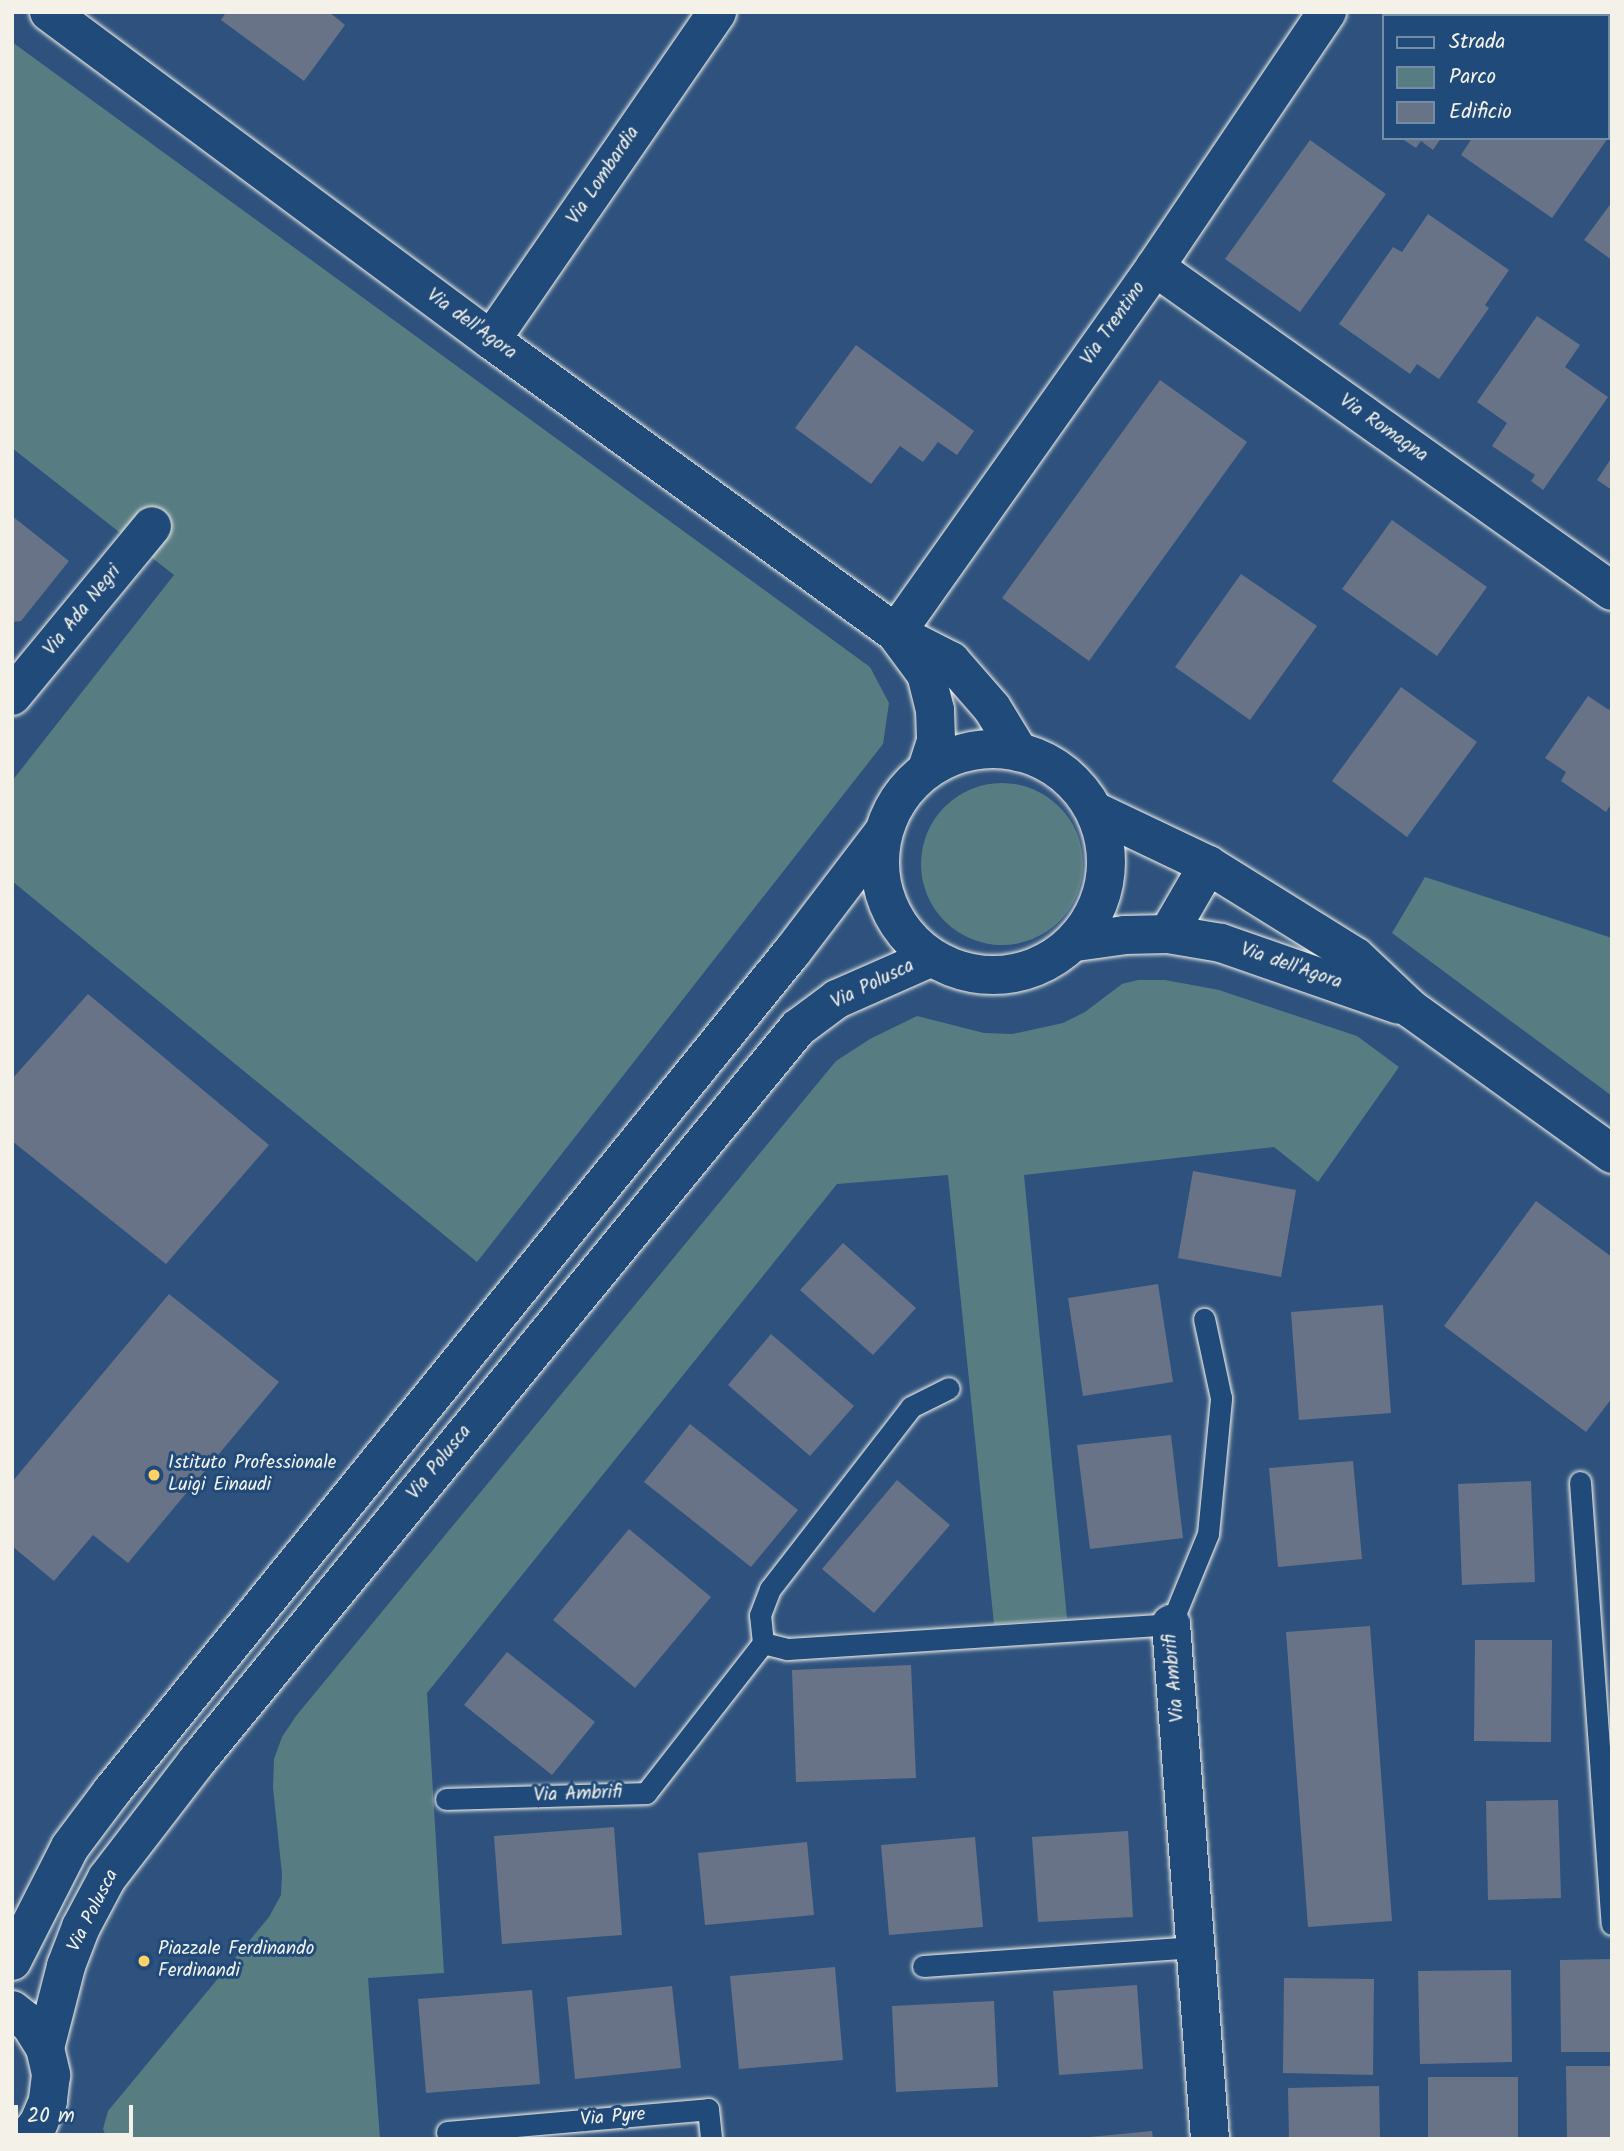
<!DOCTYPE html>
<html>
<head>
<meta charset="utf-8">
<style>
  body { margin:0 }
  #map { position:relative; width:1624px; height:2151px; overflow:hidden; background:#2e527d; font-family:Kalam,sans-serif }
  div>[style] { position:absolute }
  .green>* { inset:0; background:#577d83 }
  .round { border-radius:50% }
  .building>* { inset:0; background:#697388 }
  .roads { filter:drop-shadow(0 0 2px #f4f1e8) drop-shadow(0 0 2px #f4f1e8) }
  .service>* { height:21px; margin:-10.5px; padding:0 10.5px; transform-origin:10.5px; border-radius:10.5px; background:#1f4a7a }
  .minor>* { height:38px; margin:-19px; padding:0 19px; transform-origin:19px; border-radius:19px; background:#1f4a7a }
  .tertiary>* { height:38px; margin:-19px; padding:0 19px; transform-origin:19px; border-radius:19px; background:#1f4a7a }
  .tertiary>.ring { margin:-19px; padding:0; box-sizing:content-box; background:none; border:38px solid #1f4a7a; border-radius:50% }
  .dots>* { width:19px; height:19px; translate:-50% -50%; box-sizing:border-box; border:4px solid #1f4a7a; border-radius:50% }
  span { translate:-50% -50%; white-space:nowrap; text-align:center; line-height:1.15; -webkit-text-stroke:6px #1f4a7a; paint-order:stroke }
  .street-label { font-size:19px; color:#f4f1e8 }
  .poi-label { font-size:19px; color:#f4f1e8 }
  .left { translate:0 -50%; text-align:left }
  .frame { position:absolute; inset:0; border:14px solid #f4f1e8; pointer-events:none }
  .legend { position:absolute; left:1382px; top:14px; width:228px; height:126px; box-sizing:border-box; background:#1f4a7a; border:2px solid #748da6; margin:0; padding:9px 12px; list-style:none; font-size:21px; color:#f4f1e8 }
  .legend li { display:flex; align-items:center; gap:14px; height:35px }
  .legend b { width:35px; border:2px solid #748da6 }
  .scale { position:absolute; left:14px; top:2105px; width:119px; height:32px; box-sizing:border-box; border:4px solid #f4f1e8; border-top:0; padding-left:9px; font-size:21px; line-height:24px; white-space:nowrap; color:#f4f1e8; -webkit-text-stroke:5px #1f4a7a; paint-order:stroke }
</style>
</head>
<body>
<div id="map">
  <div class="green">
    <i style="clip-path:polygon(12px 42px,870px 667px,889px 703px,883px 744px,477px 1262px,12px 881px,12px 781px,174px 575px,12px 448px)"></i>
    <i class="round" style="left:921px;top:783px;width:162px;height:162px"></i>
    <i style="clip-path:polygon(1425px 877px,1612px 938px,1612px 1096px,1392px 933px)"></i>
    <i style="clip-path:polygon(1138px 980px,1165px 980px,1219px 990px,1357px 1036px,1399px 1067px,1318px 1182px,1274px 1147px,1024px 1175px,1067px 1618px,994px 1624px,948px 1175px,837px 1184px,427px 1693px,444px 1973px,368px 1978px,380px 2139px,107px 2139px,103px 2129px,108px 2111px,269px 1917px,281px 1895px,282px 1874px,273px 1788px,274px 1759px,282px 1737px,296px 1716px,836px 1061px,870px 1039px,917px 1016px,984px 1033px,1012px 1034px,1063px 1023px,1085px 1012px,1122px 984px)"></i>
  </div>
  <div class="building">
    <i style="clip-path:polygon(226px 12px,329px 12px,345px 25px,304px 81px,221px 20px)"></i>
    <i style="clip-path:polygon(1440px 12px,1509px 12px,1506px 16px,1438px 16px)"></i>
    <i style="clip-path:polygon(1401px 138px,1441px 138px,1433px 150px,1421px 141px,1416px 148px)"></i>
    <i style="clip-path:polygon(1472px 138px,1608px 138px,1552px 218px,1461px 155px)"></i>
    <i style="clip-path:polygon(1310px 140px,1386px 194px,1300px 312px,1225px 259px)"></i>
    <i style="clip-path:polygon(1612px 202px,1612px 260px,1584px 240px)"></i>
    <i style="clip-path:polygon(1428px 214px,1509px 270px,1485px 305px,1489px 308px,1439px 379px,1417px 364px,1410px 374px,1339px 324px,1393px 247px,1402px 252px)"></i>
    <i style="clip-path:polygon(1537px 316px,1580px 345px,1565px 367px,1608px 397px,1543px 490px,1531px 481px,1535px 475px,1492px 446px,1507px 423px,1477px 402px)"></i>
    <i style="clip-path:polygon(856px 345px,974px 431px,957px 455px,938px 442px,923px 462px,900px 446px,871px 484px,795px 428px)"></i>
    <i style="clip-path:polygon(1160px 380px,1247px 442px,1089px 661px,1002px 598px)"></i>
    <i style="clip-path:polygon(1612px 457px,1612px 490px,1597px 480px)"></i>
    <i style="clip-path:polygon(12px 516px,69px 561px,21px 621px,12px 622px)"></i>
    <i style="clip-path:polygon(1392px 520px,1487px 587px,1437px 656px,1342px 589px)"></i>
    <i style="clip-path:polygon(1241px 574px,1317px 626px,1250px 720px,1175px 667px)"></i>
    <i style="clip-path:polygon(1401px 687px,1477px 742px,1407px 837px,1332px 781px)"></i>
    <i style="clip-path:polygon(1588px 696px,1609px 710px,1612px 705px,1612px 803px,1606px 812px,1561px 781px,1566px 772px,1545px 758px)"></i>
    <i style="clip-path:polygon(88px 994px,269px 1145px,166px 1264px,12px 1141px,12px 1079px)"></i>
    <i style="clip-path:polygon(1193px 1171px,1296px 1190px,1281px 1277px,1178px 1258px)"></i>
    <i style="clip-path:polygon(1536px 1201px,1612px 1257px,1612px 1398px,1586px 1432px,1444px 1326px)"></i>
    <i style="clip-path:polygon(843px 1243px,916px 1308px,873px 1355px,800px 1290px)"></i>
    <i style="clip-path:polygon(1158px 1284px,1173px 1382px,1083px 1396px,1068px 1298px)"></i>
    <i style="clip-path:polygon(169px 1294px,279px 1382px,128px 1563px,93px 1535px,54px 1581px,12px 1546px,12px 1482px)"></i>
    <i style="clip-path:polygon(1383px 1305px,1391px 1413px,1299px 1420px,1291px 1312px)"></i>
    <i style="clip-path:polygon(771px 1334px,854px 1406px,810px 1456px,728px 1385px)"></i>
    <i style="clip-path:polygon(690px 1424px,798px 1510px,751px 1567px,644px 1482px)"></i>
    <i style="clip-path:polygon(1171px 1435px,1183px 1538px,1090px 1549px,1077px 1445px)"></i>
    <i style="clip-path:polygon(1353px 1461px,1362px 1559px,1278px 1567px,1269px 1468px)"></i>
    <i style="clip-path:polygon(897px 1480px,950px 1525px,874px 1613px,822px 1569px)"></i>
    <i style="clip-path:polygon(1531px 1481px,1535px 1582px,1462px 1585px,1458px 1484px)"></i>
    <i style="clip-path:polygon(629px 1529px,711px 1597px,635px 1688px,553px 1620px)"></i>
    <i style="clip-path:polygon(1370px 1626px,1392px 1921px,1308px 1927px,1286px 1632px)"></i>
    <i style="clip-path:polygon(1475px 1640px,1552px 1640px,1551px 1742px,1474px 1741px)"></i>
    <i style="clip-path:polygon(507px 1652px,595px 1722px,552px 1775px,464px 1705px)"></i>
    <i style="clip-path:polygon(911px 1665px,916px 1778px,796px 1782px,792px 1670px)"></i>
    <i style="clip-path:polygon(1558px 1800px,1561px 1898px,1488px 1900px,1486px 1801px)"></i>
    <i style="clip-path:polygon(614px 1827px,622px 1935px,502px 1944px,494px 1836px)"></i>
    <i style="clip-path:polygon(1128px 1831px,1133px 1917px,1038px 1922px,1032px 1837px)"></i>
    <i style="clip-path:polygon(975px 1837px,983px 1927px,889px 1935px,881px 1845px)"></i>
    <i style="clip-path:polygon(807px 1842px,814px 1915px,705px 1925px,698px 1853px)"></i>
    <i style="clip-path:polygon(1612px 1959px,1612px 2052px,1561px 2052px,1560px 1960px)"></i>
    <i style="clip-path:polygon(835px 1967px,843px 2060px,739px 2069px,730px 1976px)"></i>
    <i style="clip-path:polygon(1511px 1970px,1512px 2062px,1420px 2064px,1418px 1971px)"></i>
    <i style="clip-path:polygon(1284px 1978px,1374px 1979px,1373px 2075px,1283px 2073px)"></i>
    <i style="clip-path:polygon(1137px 1985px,1143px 2069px,1059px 2075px,1053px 1991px)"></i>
    <i style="clip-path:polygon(672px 1986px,681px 2068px,575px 2079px,567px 1997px)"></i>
    <i style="clip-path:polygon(532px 1990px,540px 2084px,426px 2093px,418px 1999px)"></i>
    <i style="clip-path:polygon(994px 2001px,998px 2087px,896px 2092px,892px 2006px)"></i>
    <i style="clip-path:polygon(1566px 2066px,1612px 2066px,1612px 2139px,1567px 2139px)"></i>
    <i style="clip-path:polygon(1428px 2077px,1518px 2077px,1518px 2139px,1428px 2139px)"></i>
    <i style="clip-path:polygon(1379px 2086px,1380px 2139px,1289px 2139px,1288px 2088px)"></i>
    <i style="clip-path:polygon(1152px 2131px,1153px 2139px,1090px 2139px,1090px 2137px)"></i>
  </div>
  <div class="roads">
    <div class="service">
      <i style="left:1580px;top:1482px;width:443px;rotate:85.9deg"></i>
      <i style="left:763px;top:1643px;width:28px;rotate:-96deg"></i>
      <i style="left:760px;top:1615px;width:28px;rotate:-69deg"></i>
      <i style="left:770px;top:1589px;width:230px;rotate:-52.2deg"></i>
      <i style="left:911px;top:1407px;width:42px;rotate:-26.6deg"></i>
      <i style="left:446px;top:1799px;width:200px;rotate:-1.7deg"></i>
      <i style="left:646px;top:1793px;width:190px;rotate:-52deg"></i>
      <i style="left:763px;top:1643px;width:25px;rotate:14deg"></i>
      <i style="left:787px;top:1649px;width:385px;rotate:-3.7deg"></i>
      <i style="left:1171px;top:1624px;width:97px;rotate:-67.7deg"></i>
      <i style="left:1208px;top:1534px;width:137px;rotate:-84.5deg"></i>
      <i style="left:1221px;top:1398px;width:81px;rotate:-102.1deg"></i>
      <i style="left:923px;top:1966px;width:273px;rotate:-4deg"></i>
      <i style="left:447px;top:2132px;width:262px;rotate:-5deg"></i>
      <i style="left:708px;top:2109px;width:30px;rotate:84deg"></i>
    </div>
    <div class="minor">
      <i style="left:1578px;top:12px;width:6px;rotate:39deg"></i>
      <i style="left:1608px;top:33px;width:4px;rotate:27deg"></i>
      <i style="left:1155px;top:267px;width:560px;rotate:35.34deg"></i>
      <i style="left:491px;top:340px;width:398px;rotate:-55.4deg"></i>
      <i style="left:896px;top:633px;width:448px;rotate:-54.7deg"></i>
      <i style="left:1155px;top:267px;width:308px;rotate:-56deg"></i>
      <i style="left:12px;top:696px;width:220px;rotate:-50.5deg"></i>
      <i style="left:1171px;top:1624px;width:516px;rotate:85.67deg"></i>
    </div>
    <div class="tertiary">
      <i style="left:49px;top:12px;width:550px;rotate:36.58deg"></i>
      <i style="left:491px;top:340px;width:500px;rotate:35.9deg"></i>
      <i style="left:896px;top:633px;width:62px;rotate:27deg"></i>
      <i style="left:951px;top:661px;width:62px;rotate:48.9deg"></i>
      <i style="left:992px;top:708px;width:52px;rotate:58.5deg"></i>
      <i style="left:897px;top:635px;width:49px;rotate:53.4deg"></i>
      <i style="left:926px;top:674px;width:37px;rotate:76deg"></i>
      <i style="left:935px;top:710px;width:31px;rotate:88deg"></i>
      <i style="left:936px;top:741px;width:29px;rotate:108deg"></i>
      <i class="ring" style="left:880px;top:749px;width:188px;height:188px"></i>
      <i style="left:1095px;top:811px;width:125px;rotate:25.5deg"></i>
      <i style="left:1208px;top:865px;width:174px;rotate:31.9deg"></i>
      <i style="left:1356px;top:957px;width:76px;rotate:43.4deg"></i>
      <i style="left:1411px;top:1009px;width:248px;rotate:35.8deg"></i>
      <i style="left:1168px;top:934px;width:80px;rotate:-59.9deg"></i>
      <i style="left:1076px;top:942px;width:49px;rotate:-8.1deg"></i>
      <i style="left:1125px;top:935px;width:43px;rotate:-1.3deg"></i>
      <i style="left:1168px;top:934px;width:54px;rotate:9.6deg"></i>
      <i style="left:1221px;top:943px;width:188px;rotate:19.2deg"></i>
      <i style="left:12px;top:1961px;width:128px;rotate:-63deg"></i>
      <i style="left:70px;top:1847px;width:70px;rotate:-53.1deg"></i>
      <i style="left:112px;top:1791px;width:1080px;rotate:-50.98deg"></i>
      <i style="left:792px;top:952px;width:148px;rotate:-52.7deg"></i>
      <i style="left:12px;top:2010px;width:23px;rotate:38deg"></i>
      <i style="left:30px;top:2024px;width:28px;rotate:58deg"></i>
      <i style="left:45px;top:2048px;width:28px;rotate:77deg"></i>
      <i style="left:51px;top:2075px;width:26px;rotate:97deg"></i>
      <i style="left:48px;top:2101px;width:25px;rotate:113deg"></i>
      <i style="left:38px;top:2124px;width:19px;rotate:129deg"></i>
      <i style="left:45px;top:2048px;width:85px;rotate:-75.6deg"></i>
      <i style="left:66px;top:1966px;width:42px;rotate:-69deg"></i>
      <i style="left:81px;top:1927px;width:55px;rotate:-62deg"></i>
      <i style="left:107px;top:1878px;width:148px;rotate:-52.4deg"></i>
      <i style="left:197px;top:1761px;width:948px;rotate:-50.65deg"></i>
      <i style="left:798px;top:1028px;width:49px;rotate:-36.6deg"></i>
      <i style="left:837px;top:999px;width:102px;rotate:-23.8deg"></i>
    </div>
  </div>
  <div class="dots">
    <i style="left:154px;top:1475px;background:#ffd166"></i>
    <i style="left:144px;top:1961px;background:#ffd166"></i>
  </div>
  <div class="street-label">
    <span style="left:604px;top:176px;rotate:-56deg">Via Lombardia</span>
    <span style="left:1114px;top:324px;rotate:-55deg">Via Trentino</span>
    <span style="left:471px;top:325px;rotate:36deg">Via dell'Agora</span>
    <span style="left:1383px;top:429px;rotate:35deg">Via Romagna</span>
    <span style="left:83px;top:611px;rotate:-51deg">Via Ada Negri</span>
    <span style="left:1291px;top:967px;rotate:19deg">Via dell'Agora</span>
    <span style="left:873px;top:985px;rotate:-26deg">Via Polusca</span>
    <span style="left:440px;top:1463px;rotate:-51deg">Via Polusca</span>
    <span style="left:1175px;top:1678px;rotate:-95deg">Via Ambrifi</span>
    <span style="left:578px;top:1795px;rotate:-2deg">Via Ambrifi</span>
    <span style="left:94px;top:1911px;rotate:-63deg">Via Polusca</span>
    <span style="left:613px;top:2118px;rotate:-5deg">Via Pyre</span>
  </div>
  <div class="poi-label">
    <span class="left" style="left:168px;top:1475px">Istituto Professionale<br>Luigi Einaudi</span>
    <span class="left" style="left:158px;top:1961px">Piazzale Ferdinando<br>Ferdinandi</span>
  </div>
  <div class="frame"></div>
  <ul class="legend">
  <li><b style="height:9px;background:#1f4a7a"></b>Strada</li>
  <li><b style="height:19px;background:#577d83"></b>Parco</li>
  <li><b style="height:19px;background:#697388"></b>Edificio</li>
  </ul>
  <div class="scale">20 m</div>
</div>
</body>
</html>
